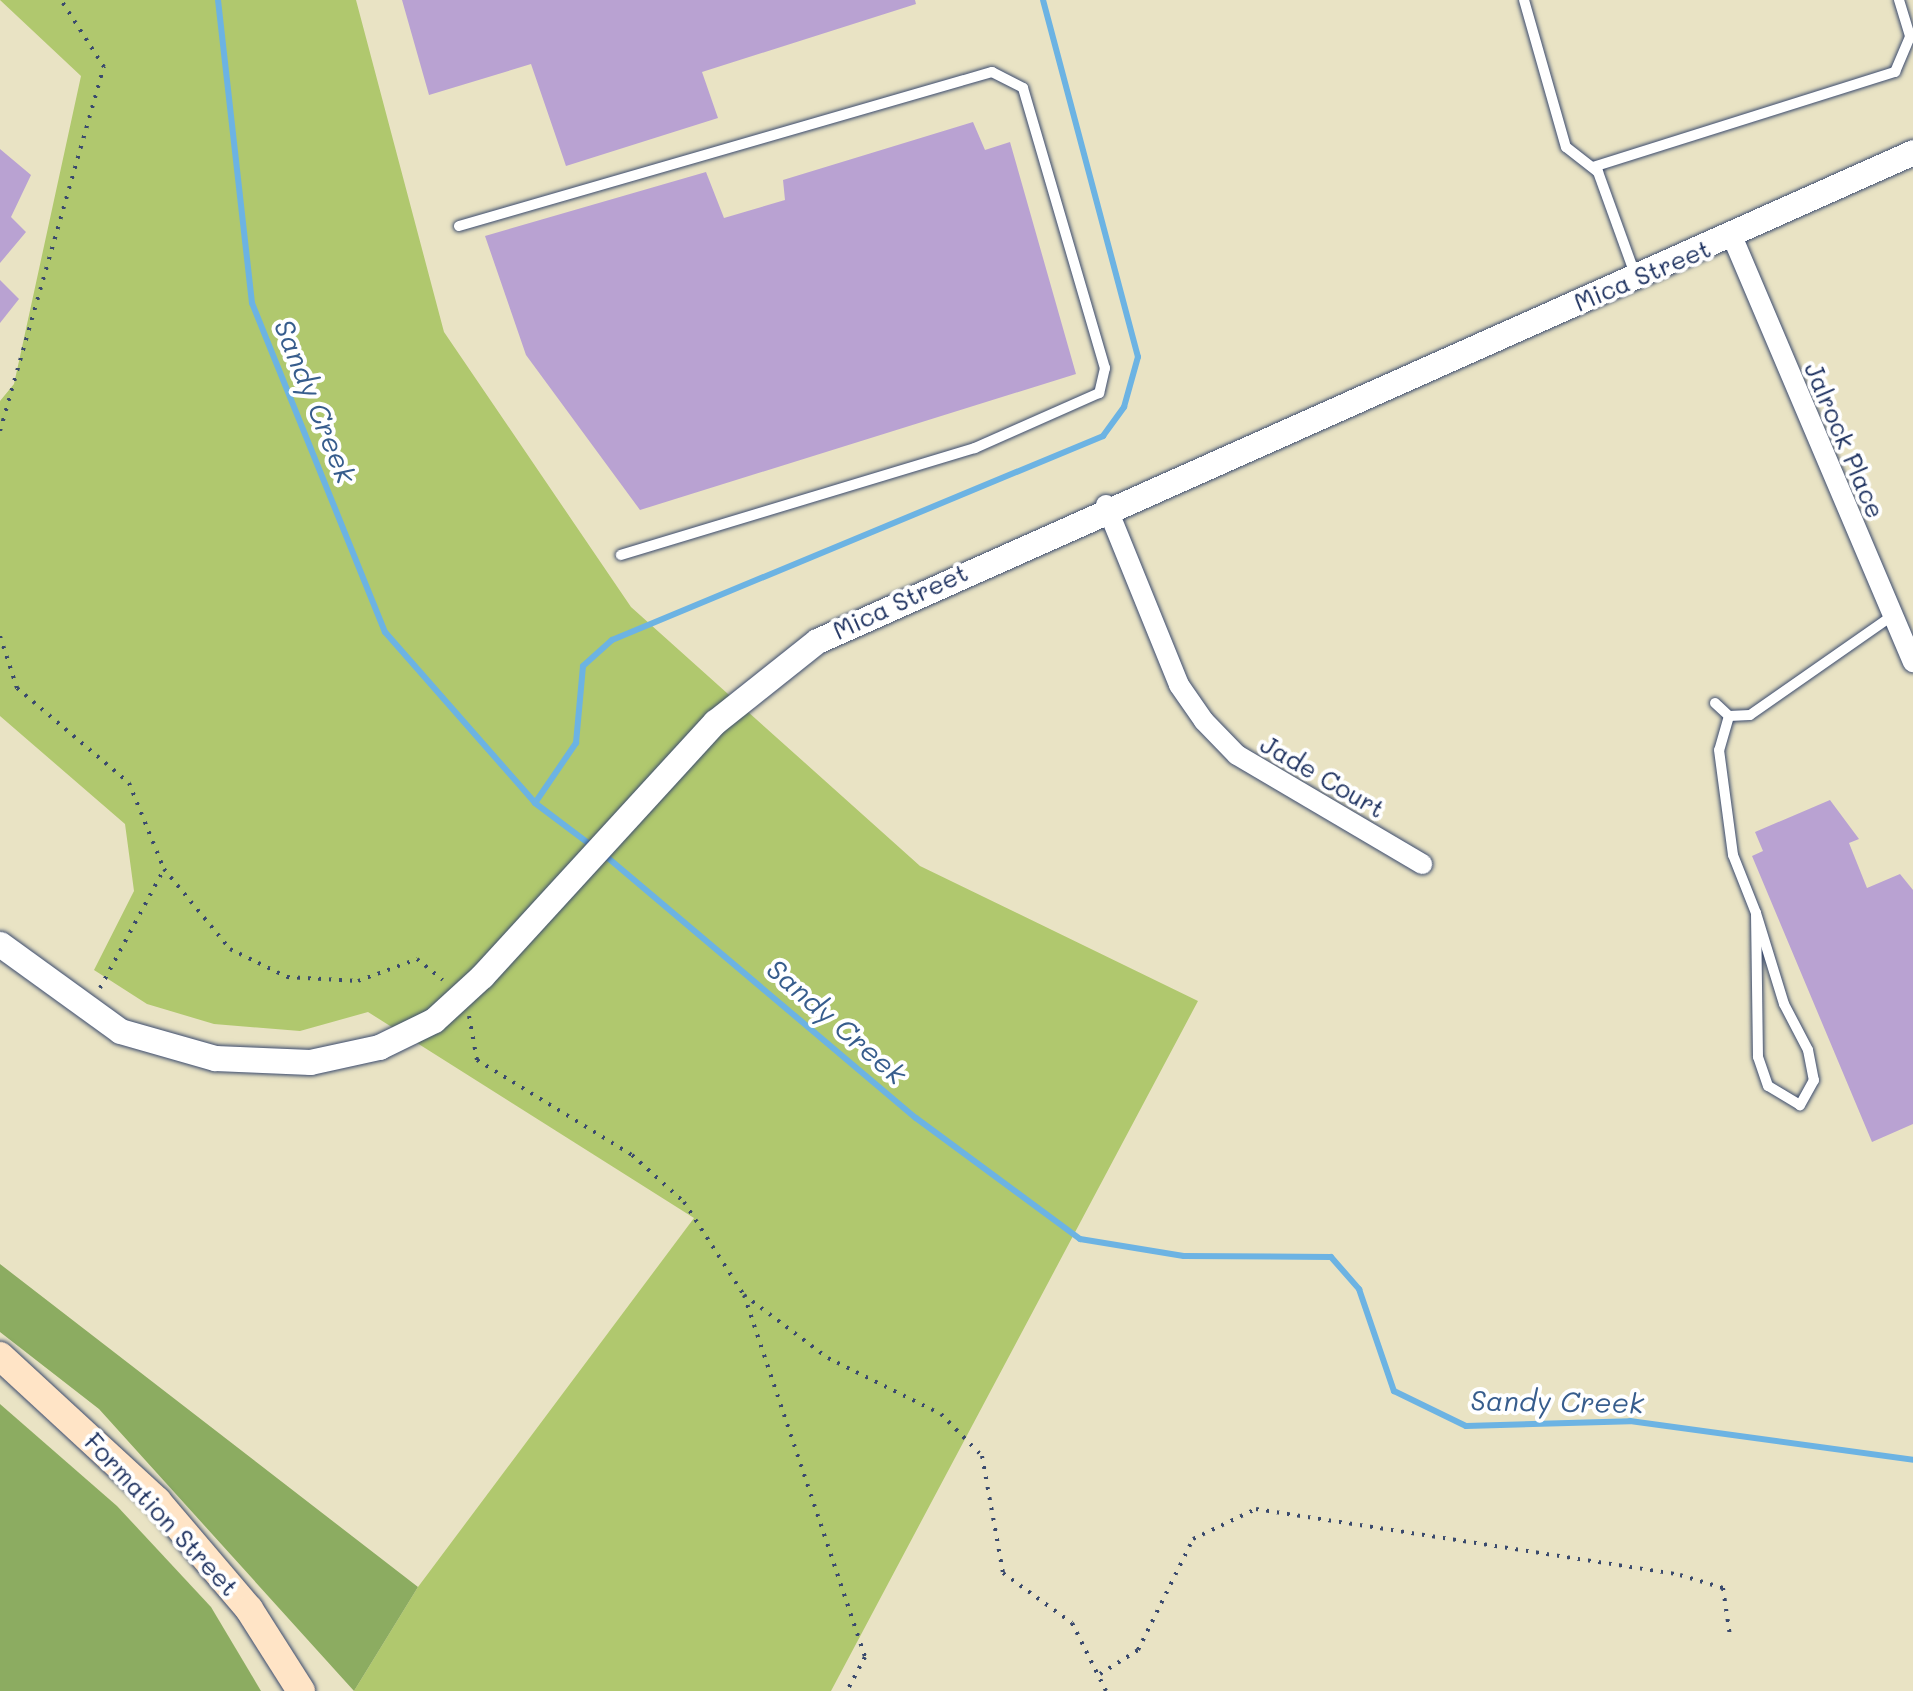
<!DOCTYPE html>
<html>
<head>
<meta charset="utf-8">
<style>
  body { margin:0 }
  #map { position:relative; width:1913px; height:1691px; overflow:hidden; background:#e9e3c4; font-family:Mali,sans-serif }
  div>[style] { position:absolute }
  .green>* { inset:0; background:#b0c86e }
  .forest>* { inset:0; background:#8cac61 }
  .stream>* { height:6px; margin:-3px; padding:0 3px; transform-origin:3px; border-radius:3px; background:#6cb3e3 }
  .building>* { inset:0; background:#b9a2d2 }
  .path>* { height:4px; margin-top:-2px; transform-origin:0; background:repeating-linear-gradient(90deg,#3a4a6d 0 2.5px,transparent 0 10.5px) }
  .roads { filter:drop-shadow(0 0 2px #3a4a6d) drop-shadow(0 0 2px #3a4a6d) }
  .service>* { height:10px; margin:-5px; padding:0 5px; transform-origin:5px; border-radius:5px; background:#fff }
  .minor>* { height:20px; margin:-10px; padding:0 10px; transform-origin:10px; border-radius:10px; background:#fff }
  .tertiary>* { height:25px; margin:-12.5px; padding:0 12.5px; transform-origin:12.5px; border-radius:12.5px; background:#fff }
  .secondary>* { height:28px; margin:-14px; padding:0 14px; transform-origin:14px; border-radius:14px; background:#ffe4c6 }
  span { translate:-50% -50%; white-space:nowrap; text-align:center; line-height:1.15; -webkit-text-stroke:8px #fff; paint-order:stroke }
  .street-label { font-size:25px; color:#1b2f5e }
  .water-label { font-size:28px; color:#375d8d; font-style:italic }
</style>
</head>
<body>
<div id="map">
  <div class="green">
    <i style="clip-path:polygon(356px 0,444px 332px,631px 607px,920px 866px,1198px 1001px,831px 1691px,354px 1691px,418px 1587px,694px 1218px,368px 1012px,300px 1031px,214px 1024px,147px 1004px,94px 970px,134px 891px,125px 824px,0 716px,0 401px,14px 384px,81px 76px,0 0)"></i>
  </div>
  <div class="forest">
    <i style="clip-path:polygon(0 1264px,418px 1587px,354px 1691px,99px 1409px,0 1332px)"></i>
    <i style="clip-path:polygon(0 1404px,117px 1506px,211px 1607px,261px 1691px,0 1691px)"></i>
  </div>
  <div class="stream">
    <i style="left:218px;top:0;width:305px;rotate:83.6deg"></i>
    <i style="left:252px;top:303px;width:355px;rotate:68deg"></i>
    <i style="left:385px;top:632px;width:227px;rotate:48.7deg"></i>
    <i style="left:535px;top:803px;width:70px;rotate:36.9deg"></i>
    <i style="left:535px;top:803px;width:73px;rotate:-55.7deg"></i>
    <i style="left:576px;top:743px;width:77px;rotate:-84.8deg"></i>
    <i style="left:583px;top:666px;width:39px;rotate:-42deg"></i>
    <i style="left:612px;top:640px;width:532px;rotate:-22.56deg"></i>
    <i style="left:1103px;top:436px;width:36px;rotate:-54deg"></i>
    <i style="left:1124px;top:407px;width:52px;rotate:-74.4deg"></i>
    <i style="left:1138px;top:357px;width:369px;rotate:-104.9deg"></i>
    <i style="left:601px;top:852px;width:412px;rotate:40.2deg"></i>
    <i style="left:916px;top:1118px;width:204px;rotate:36.4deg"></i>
    <i style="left:1080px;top:1239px;width:105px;rotate:9.3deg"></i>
    <i style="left:1184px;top:1256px;width:147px;rotate:0.4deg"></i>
    <i style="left:1331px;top:1257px;width:43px;rotate:48.8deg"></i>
    <i style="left:1359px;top:1289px;width:108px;rotate:71.1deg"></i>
    <i style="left:1394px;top:1391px;width:80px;rotate:25.9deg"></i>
    <i style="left:1466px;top:1426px;width:164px;rotate:-1.7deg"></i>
    <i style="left:1630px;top:1421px;width:286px;rotate:7.8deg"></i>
  </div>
  <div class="building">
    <i style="clip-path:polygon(402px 0,915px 0,916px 4px,702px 72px,718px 118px,566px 166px,531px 64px,429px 95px)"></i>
    <i style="clip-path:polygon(973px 122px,985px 150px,1010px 142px,1076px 374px,640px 510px,526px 355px,485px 236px,706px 172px,724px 218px,785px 200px,783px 180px)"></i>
    <i style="clip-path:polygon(0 149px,31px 175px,11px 217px,26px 232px,0 263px)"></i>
    <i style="clip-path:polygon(0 280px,19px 299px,0 323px)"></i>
    <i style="clip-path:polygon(1830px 800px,1859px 839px,1849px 843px,1867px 888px,1900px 874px,1913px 890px,1913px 1124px,1872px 1142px,1752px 856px,1763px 851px,1755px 832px)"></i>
  </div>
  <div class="path">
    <i style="left:0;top:431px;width:379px;rotate:-74.1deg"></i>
    <i style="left:104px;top:67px;width:80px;rotate:-122.7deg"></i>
    <i style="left:0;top:636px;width:55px;rotate:71.9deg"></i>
    <i style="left:17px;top:688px;width:147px;rotate:40.3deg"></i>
    <i style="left:129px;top:783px;width:93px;rotate:67.9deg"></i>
    <i style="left:164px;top:869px;width:104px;rotate:50.5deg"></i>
    <i style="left:230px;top:949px;width:64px;rotate:26.2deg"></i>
    <i style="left:287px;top:977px;width:71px;rotate:3.2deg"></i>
    <i style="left:358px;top:981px;width:63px;rotate:-20.4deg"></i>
    <i style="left:417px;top:959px;width:33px;rotate:39deg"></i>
    <i style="left:100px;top:988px;width:135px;rotate:-61.7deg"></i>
    <i style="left:469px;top:1016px;width:45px;rotate:79.7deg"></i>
    <i style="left:477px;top:1060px;width:182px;rotate:31.5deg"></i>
    <i style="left:632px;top:1155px;width:70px;rotate:42.1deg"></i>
    <i style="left:684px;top:1202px;width:111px;rotate:57.2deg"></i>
    <i style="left:744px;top:1295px;width:382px;rotate:71.5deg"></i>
    <i style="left:865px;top:1657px;width:38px;rotate:118deg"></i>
    <i style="left:744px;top:1295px;width:105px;rotate:36.9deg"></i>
    <i style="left:828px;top:1358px;width:126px;rotate:26.4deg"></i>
    <i style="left:941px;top:1414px;width:59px;rotate:45.7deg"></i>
    <i style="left:982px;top:1456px;width:119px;rotate:79.8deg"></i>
    <i style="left:1003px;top:1573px;width:85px;rotate:35.9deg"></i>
    <i style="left:1072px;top:1623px;width:76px;rotate:63.4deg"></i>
    <i style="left:1100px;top:1674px;width:45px;rotate:-32.3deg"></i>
    <i style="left:1138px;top:1650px;width:124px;rotate:-63.6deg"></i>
    <i style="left:1193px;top:1539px;width:70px;rotate:-25.5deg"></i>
    <i style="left:1256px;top:1509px;width:429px;rotate:8.8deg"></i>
    <i style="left:1680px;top:1575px;width:45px;rotate:16.8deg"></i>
    <i style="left:1723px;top:1588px;width:49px;rotate:81.7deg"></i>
  </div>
  <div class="roads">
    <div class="service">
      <i style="left:1524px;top:0;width:153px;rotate:74.1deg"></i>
      <i style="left:1566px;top:147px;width:41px;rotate:38deg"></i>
      <i style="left:1598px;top:172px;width:112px;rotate:70.1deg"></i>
      <i style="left:1593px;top:167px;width:317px;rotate:-17.5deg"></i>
      <i style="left:1895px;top:72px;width:39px;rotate:-67deg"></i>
      <i style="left:1910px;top:36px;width:38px;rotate:-107deg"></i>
      <i style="left:459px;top:226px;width:555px;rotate:-16.12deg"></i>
      <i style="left:992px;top:72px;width:35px;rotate:27deg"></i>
      <i style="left:1023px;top:88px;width:292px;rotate:73.7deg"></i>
      <i style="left:1105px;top:368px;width:26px;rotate:103deg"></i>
      <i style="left:1099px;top:393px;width:136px;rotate:156.1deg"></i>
      <i style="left:975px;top:448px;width:370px;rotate:163.2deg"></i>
      <i style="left:1715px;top:703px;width:19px;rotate:43deg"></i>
      <i style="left:1729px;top:716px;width:21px;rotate:-3deg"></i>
      <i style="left:1750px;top:715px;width:173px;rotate:-34.9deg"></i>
      <i style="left:1729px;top:716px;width:35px;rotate:106deg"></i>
      <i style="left:1719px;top:750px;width:106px;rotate:82.4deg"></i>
      <i style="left:1733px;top:855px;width:62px;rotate:68.4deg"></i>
      <i style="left:1756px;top:913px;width:95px;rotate:72.9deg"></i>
      <i style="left:1784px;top:1004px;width:52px;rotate:62.4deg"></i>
      <i style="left:1808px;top:1050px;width:31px;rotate:79deg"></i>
      <i style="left:1814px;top:1080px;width:29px;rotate:119deg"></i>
      <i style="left:1800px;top:1105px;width:37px;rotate:-149deg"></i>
      <i style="left:1768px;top:1086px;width:31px;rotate:-109deg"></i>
      <i style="left:1758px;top:1057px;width:144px;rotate:-90.8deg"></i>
    </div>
    <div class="minor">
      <i style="left:1732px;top:236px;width:463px;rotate:67deg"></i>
      <i style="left:1106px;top:505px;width:194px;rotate:67.9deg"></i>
      <i style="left:1179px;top:685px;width:44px;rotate:55.2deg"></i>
      <i style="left:1204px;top:721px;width:47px;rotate:45.9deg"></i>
      <i style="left:1237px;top:755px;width:215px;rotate:30.5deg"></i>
    </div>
    <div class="tertiary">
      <i style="left:0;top:944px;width:148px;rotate:35.9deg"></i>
      <i style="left:120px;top:1031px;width:99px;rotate:15.9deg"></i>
      <i style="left:215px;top:1058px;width:95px;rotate:2.4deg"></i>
      <i style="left:310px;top:1062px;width:71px;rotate:-12.3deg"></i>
      <i style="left:379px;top:1047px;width:61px;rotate:-26.1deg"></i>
      <i style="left:434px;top:1020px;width:65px;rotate:-42.5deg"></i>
      <i style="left:482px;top:976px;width:345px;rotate:-47.5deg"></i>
      <i style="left:715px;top:722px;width:130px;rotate:-38.5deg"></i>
      <i style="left:817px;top:641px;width:1200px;rotate:-24.04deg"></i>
    </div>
    <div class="secondary">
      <i style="left:0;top:1356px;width:214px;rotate:42.7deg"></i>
      <i style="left:157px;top:1501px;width:142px;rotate:49.6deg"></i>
      <i style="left:249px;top:1609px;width:97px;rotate:57.6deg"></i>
    </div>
  </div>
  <div class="street-label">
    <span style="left:1642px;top:275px;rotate:-23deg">Mica Street</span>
    <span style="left:1845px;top:440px;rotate:67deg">Jalrock Place</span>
    <span style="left:900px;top:601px;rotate:-25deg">Mica Street</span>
    <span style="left:1323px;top:776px;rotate:30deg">Jade Court</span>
    <span style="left:162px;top:1514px;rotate:47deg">Formation Street</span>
  </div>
  <div class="water-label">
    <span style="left:316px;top:401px;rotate:68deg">Sandy Creek</span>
    <span style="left:837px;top:1021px;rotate:41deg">Sandy Creek</span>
    <span style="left:1557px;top:1401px;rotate:1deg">Sandy Creek</span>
  </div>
</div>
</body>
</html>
